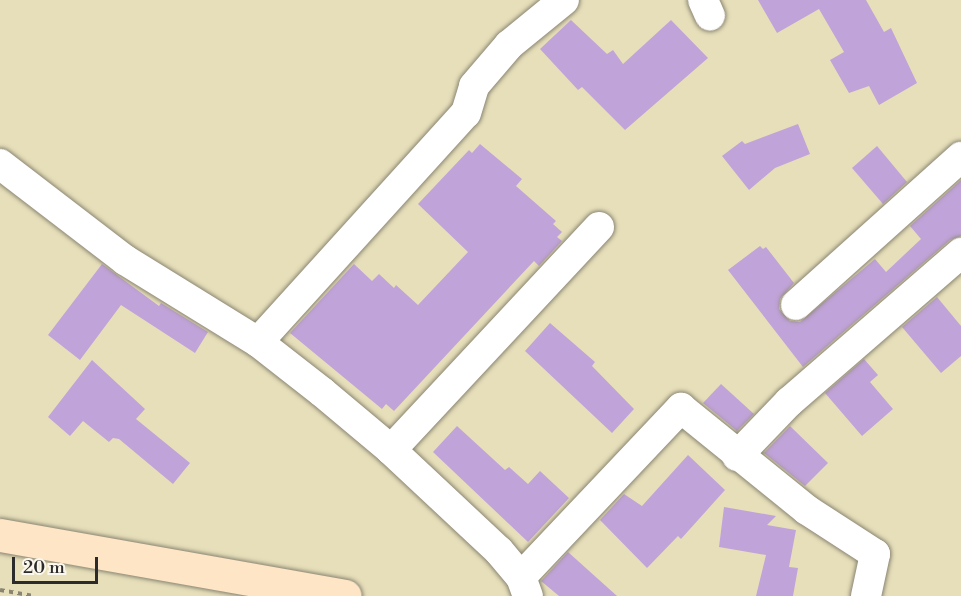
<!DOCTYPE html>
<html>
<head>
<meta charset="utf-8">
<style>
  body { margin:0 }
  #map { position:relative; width:961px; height:596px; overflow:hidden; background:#e7dfba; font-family:"Libre Bodoni",serif }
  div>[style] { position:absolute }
  .building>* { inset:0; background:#c0a3d9 }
  .path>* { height:4px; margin-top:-2px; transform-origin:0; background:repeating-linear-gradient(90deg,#898572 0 4.5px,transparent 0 9px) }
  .roads { filter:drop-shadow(0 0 2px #898572) drop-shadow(0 0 2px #898572) }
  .minor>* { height:30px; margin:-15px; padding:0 15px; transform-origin:15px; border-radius:15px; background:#fff }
  .secondary>* { height:33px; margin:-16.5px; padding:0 16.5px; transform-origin:16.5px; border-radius:16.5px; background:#fde5c5 }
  span { translate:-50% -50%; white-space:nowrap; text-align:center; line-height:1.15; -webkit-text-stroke:5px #fbf7ec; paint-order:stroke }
  .scale { position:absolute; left:12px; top:557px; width:86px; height:27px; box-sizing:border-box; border:3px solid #2b2b2b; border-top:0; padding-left:8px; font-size:18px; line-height:21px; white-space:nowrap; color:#2b2b2b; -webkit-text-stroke:4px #fbf7ec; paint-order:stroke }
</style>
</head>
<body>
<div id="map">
  <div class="building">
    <i style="clip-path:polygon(758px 0,866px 0,884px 32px,891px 28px,917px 83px,879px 105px,869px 86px,849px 93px,830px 60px,844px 52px,819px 9px,777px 33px)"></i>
    <i style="clip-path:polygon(571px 20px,607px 54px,613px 50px,623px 64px,671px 20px,708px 58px,625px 130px,582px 87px,578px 90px,540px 49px)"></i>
    <i style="clip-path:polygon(798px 124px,810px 154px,775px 168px,749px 190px,722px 156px,742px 141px,745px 144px)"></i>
    <i style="clip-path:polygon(480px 144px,522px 179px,516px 186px,556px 221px,553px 224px,562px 232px,557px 237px,562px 241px,539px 266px,534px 261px,394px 411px,386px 404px,382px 409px,290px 333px,354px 264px,372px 281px,379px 274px,394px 288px,396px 285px,418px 305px,468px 252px,418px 204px,469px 150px,472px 153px)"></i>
    <i style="clip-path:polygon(877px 146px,907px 182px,883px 204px,852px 168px)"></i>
    <i style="clip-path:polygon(961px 180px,961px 236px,950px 240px,803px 367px,728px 270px,760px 246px,763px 249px,766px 247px,794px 283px,780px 299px,779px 309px,790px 321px,800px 322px,875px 259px,886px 272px,921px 239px,910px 226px)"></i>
    <i style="clip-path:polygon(102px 264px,159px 306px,161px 303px,208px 332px,195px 353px,121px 305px,80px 360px,48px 335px)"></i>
    <i style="clip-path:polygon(937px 297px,961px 326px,961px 356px,941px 373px,902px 327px)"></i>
    <i style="clip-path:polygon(550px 323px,595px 362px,592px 366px,634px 409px,612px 433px,525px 351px)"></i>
    <i style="clip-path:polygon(864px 359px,878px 375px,870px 382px,893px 409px,862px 436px,825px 393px)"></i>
    <i style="clip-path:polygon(92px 360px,145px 409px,136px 419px,190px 463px,173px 484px,119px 439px,113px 438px,109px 442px,83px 421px,70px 436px,48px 417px)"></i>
    <i style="clip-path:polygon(721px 384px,754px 414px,737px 431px,703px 403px)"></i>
    <i style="clip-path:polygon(457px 426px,505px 470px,509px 467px,528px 484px,540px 471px,569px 498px,528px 542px,433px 452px)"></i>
    <i style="clip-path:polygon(790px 426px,828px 463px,805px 486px,764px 453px)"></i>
    <i style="clip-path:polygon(688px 455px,725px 490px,681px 539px,678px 536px,647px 568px,600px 520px,624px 494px,642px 506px)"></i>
    <i style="clip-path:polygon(724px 507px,776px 516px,767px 525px,796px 530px,789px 567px,798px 568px,793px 596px,756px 596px,766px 555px,719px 547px)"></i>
    <i style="clip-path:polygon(568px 552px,617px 596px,559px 596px,541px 581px)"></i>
  </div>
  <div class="path">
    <i style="left:0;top:590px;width:34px;rotate:10deg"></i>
  </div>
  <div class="roads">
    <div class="minor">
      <i style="left:703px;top:0;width:17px;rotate:66deg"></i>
      <i style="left:0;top:164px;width:158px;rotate:37.5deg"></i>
      <i style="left:125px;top:260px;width:156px;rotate:31.7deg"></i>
      <i style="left:258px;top:342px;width:81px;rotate:38deg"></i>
      <i style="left:322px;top:392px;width:90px;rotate:40deg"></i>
      <i style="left:391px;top:450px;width:148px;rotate:43.1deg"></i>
      <i style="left:499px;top:551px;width:34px;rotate:50deg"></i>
      <i style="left:521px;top:577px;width:20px;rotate:70deg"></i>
      <i style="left:796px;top:305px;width:222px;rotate:-41.9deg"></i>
      <i style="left:258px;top:342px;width:309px;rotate:-47.8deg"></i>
      <i style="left:466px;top:113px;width:28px;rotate:-73deg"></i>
      <i style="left:474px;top:86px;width:54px;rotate:-49.5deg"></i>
      <i style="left:509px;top:45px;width:71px;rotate:-39.3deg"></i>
      <i style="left:391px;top:450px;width:305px;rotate:-47deg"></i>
      <i style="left:737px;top:456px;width:75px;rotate:-46.1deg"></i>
      <i style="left:789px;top:402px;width:228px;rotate:-40.9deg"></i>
      <i style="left:521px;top:577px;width:233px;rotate:-46.6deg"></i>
      <i style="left:681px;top:408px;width:162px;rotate:39deg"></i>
      <i style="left:807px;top:510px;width:81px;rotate:32.9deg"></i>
      <i style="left:875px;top:554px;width:43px;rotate:102.1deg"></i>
    </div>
    <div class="secondary">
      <i style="left:0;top:535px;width:350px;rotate:10deg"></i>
    </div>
  </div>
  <div class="scale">20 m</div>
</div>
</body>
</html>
